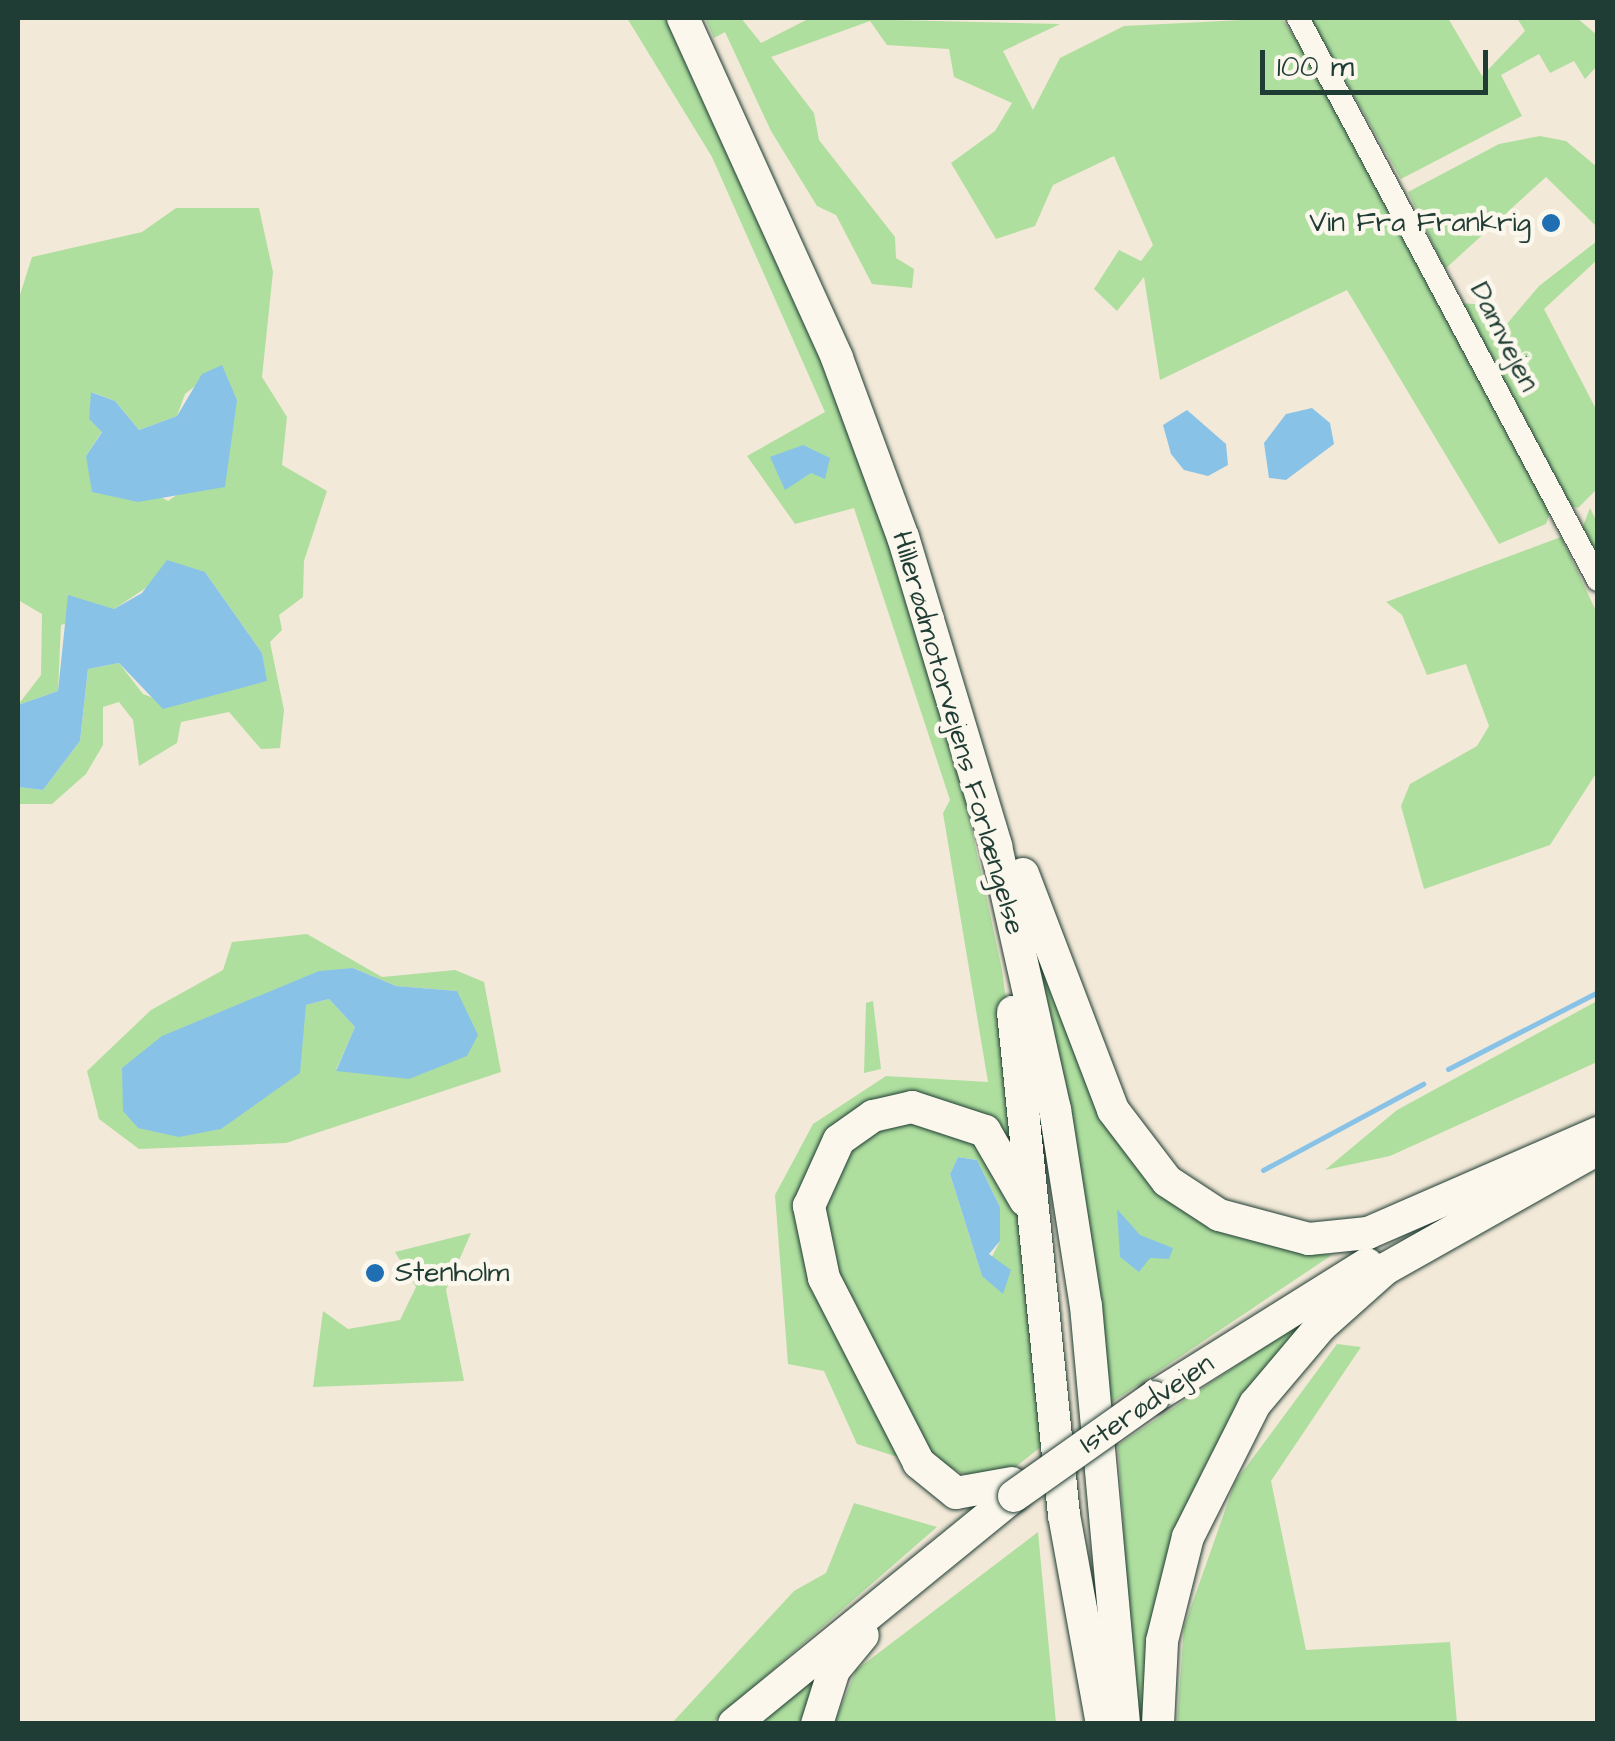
<!DOCTYPE html>
<html>
<head>
<meta charset="utf-8">
<style>
  body { margin:0 }
  #map { position:relative; width:1615px; height:1741px; overflow:hidden; background:#f3e9d8; font-family:"Architects Daughter",sans-serif }
  div>[style] { position:absolute }
  .green>* { inset:0; background:#afdf9f }
  .water>* { inset:0; background:#88c3e7 }
  .stream>* { height:5px; margin:-2.5px; padding:0 2.5px; transform-origin:2.5px; border-radius:2.5px; background:#88c3e7 }
  .roads { filter:drop-shadow(0 0 2px #1f3d34) drop-shadow(0 0 2px #1f3d34) }
  .minor>* { height:22px; margin:-11px; padding:0 11px; transform-origin:11px; border-radius:11px; background:#fbf7ec }
  .highway>* { height:32px; margin:-16px; padding:0 16px; transform-origin:16px; border-radius:16px; background:#fbf7ec }
  .bridges { filter:drop-shadow(0 0 2px #1f3d34) drop-shadow(0 0 2px #1f3d34) }
  .highway-bridge>* { height:32px; margin:-16px; padding:0 16px; transform-origin:16px; border-radius:16px; background:#fbf7ec }
  .dots>* { width:28px; height:28px; translate:-50% -50%; box-sizing:border-box; border:5px solid #fbf7ec; border-radius:50% }
  span { translate:-50% -50%; white-space:nowrap; text-align:center; line-height:1.15; -webkit-text-stroke:9px #fbf7ec; paint-order:stroke }
  .poi-label { font-size:28px; color:#1f3d34 }
  .right { translate:-100% -50%; text-align:right }
  .left { translate:0 -50%; text-align:left }
  .street-label { font-size:28px; color:#1f3d34 }
  .frame { position:absolute; inset:0; border:20px solid #1f3d34; pointer-events:none }
  .scale { position:absolute; left:1260px; top:50px; width:228px; height:45px; box-sizing:border-box; border:5px solid #1f3d34; border-top:0; padding-left:12px; font-size:30px; line-height:35px; white-space:nowrap; color:#1f3d34; -webkit-text-stroke:8px #fbf7ec; paint-order:stroke }
</style>
</head>
<body>
<div id="map">
  <div class="green">
    <i style="clip-path:polygon(627px 18px,674px 18px,861px 444px,956px 755px,1002px 970px,1028px 1167px,970px 1114px,894px 1106px,807px 1183px,904px 1459px,857px 1444px,824px 1371px,788px 1364px,775px 1195px,813px 1124px,886px 1076px,988px 1082px,943px 813px,950px 800px,854px 508px,795px 524px,747px 456px,825px 412px,712px 157px)"></i>
    <i style="clip-path:polygon(705px 18px,741px 18px,761px 43px,810px 18px,1060px 24px,1003px 51px,1033px 110px,1060px 58px,1124px 26px,1281px 18px,1324px 78px,1552px 508px,1546px 524px,1499px 544px,1347px 290px,1160px 380px,1144px 277px,1117px 311px,1094px 289px,1119px 250px,1141px 261px,1153px 245px,1114px 156px,1053px 185px,1035px 226px,996px 239px,951px 163px,995px 131px,1012px 103px,954px 77px,949px 49px,887px 45px,870px 21px,771px 57px,814px 113px,819px 140px,895px 237px,896px 258px,914px 269px,912px 288px,872px 284px,836px 215px,817px 206px,771px 131px,725px 32px,714px 38px)"></i>
    <i style="clip-path:polygon(1310px 18px,1448px 18px,1482px 76px,1525px 31px,1517px 18px,1577px 18px,1597px 35px,1597px 66px,1585px 79px,1574px 61px,1550px 73px,1539px 54px,1501px 75px,1522px 116px,1401px 179px)"></i>
    <i style="clip-path:polygon(1540px 136px,1566px 141px,1597px 167px,1597px 227px,1546px 177px,1445px 269px,1408px 192px,1499px 144px)"></i>
    <i style="clip-path:polygon(evenodd,176px 208px,259px 208px,273px 272px,262px 377px,287px 417px,282px 465px,327px 491px,304px 561px,303px 597px,279px 615px,282px 630px,270px 642px,284px 710px,280px 748px,261px 749px,229px 712px,181px 722px,177px 743px,139px 766px,133px 720px,119px 702px,103px 707px,103px 745px,86px 774px,52px 804px,18px 804px,18px 787px,43px 790px,80px 741px,88px 669px,119px 663px,143px 694px,171px 705px,266px 681px,262px 653px,205px 572px,152px 584px,114px 609px,61px 625px,58px 691px,18px 705px,41px 675px,42px 614px,18px 600px,18px 301px,32px 257px,142px 232px,176px 208px,221px 366px,237px 400px,188px 487px,168px 501px,86px 456px,102px 431px,89px 419px,92px 392px,115px 401px,139px 430px,177px 416px,185px 394px,221px 366px)"></i>
    <i style="clip-path:polygon(1597px 241px,1597px 260px,1544px 309px,1597px 411px,1597px 489px,1578px 508px,1565px 504px,1459px 303px,1489px 305px,1495px 338px,1539px 286px)"></i>
    <i style="clip-path:polygon(1590px 508px,1597px 522px,1597px 563px,1581px 531px)"></i>
    <i style="clip-path:polygon(1561px 537px,1597px 613px,1597px 772px,1550px 845px,1424px 889px,1401px 806px,1410px 784px,1477px 746px,1489px 726px,1466px 664px,1427px 675px,1402px 615px,1386px 602px)"></i>
    <i style="clip-path:polygon(1016px 877px,1101px 1109px,1273px 1246px,1332px 1255px,1108px 1405px)"></i>
    <i style="clip-path:polygon(evenodd,307px 934px,382px 977px,455px 970px,484px 982px,501px 1072px,286px 1143px,139px 1149px,99px 1119px,87px 1071px,151px 1010px,223px 970px,232px 942px,307px 934px,353px 968px,396px 986px,457px 991px,336px 1070px,355px 1027px,329px 999px,306px 1005px,353px 968px)"></i>
    <i style="clip-path:polygon(873px 1001px,881px 1069px,864px 1073px,866px 1003px)"></i>
    <i style="clip-path:polygon(1597px 1001px,1597px 1062px,1390px 1156px,1325px 1170px,1397px 1110px)"></i>
    <i style="clip-path:polygon(evenodd,897px 1120px,965px 1131px,1016px 1194px,1043px 1445px,991px 1487px,932px 1459px,816px 1226px,848px 1146px,897px 1120px,958px 1157px,977px 1160px,1000px 1207px,1000px 1241px,982px 1276px,950px 1174px,958px 1157px)"></i>
    <i style="clip-path:polygon(471px 1233px,446px 1290px,464px 1381px,313px 1387px,323px 1311px,348px 1329px,400px 1320px,416px 1287px,395px 1252px)"></i>
    <i style="clip-path:polygon(1321px 1309px,1248px 1393px,1205px 1465px,1172px 1557px,1149px 1723px,1136px 1723px,1118px 1445px)"></i>
    <i style="clip-path:polygon(1337px 1344px,1361px 1347px,1271px 1481px,1306px 1650px,1450px 1642px,1457px 1723px,1177px 1723px,1184px 1627px,1235px 1482px)"></i>
    <i style="clip-path:polygon(854px 1503px,937px 1527px,712px 1723px,671px 1724px,794px 1591px,826px 1573px)"></i>
    <i style="clip-path:polygon(1038px 1532px,1056px 1723px,834px 1724px,856px 1670px)"></i>
    <i style="clip-path:polygon(823px 1666px,801px 1723px,750px 1724px)"></i>
  </div>
  <div class="water">
    <i style="clip-path:polygon(222px 365px,237px 400px,225px 487px,138px 502px,92px 492px,86px 456px,102px 432px,89px 419px,91px 392px,115px 401px,139px 430px,177px 416px,202px 374px)"></i>
    <i style="clip-path:polygon(1312px 408px,1330px 423px,1334px 444px,1286px 480px,1269px 478px,1264px 443px,1286px 414px)"></i>
    <i style="clip-path:polygon(1187px 410px,1226px 444px,1228px 465px,1208px 476px,1184px 470px,1171px 454px,1163px 425px)"></i>
    <i style="clip-path:polygon(803px 445px,830px 458px,825px 479px,811px 473px,785px 490px,770px 457px)"></i>
    <i style="clip-path:polygon(167px 560px,205px 572px,262px 653px,267px 681px,163px 709px,119px 663px,88px 669px,80px 741px,43px 790px,18px 787px,18px 705px,58px 691px,68px 595px,114px 609px,142px 593px)"></i>
    <i style="clip-path:polygon(353px 968px,396px 986px,457px 991px,478px 1035px,467px 1056px,409px 1079px,336px 1071px,355px 1027px,329px 999px,306px 1005px,300px 1073px,221px 1129px,179px 1137px,138px 1128px,123px 1111px,122px 1068px,162px 1036px,319px 971px)"></i>
    <i style="clip-path:polygon(958px 1157px,977px 1160px,1000px 1207px,1000px 1241px,989px 1254px,1011px 1270px,1003px 1294px,982px 1276px,950px 1174px)"></i>
    <i style="clip-path:polygon(1117px 1209px,1140px 1235px,1173px 1248px,1169px 1259px,1150px 1258px,1139px 1272px,1120px 1257px)"></i>
  </div>
  <div class="stream">
    <i style="left:1448px;top:1069px;width:169px;rotate:-27.2deg"></i>
    <i style="left:1263px;top:1170px;width:182px;rotate:-28.3deg"></i>
  </div>
  <div class="roads">
    <div class="minor">
      <i style="left:1298px;top:18px;width:637px;rotate:61.91deg"></i>
    </div>
    <div class="highway">
      <i style="left:683px;top:18px;width:373px;rotate:65.6deg"></i>
      <i style="left:837px;top:358px;width:191px;rotate:69.8deg"></i>
      <i style="left:903px;top:537px;width:323px;rotate:73.2deg"></i>
      <i style="left:996px;top:846px;width:270px;rotate:77.4deg"></i>
      <i style="left:1055px;top:1109px;width:199px;rotate:81.1deg"></i>
      <i style="left:1086px;top:1306px;width:420px;rotate:84.8deg"></i>
      <i style="left:1023px;top:874px;width:253px;rotate:69.1deg"></i>
      <i style="left:1113px;top:1110px;width:89px;rotate:52.7deg"></i>
      <i style="left:1167px;top:1181px;width:62px;rotate:33.2deg"></i>
      <i style="left:1219px;top:1215px;width:93px;rotate:14.9deg"></i>
      <i style="left:1309px;top:1239px;width:59px;rotate:-5.8deg"></i>
      <i style="left:1368px;top:1233px;width:251px;rotate:-23.5deg"></i>
      <i style="left:1013px;top:1012px;width:506px;rotate:84.21deg"></i>
      <i style="left:1064px;top:1515px;width:212px;rotate:79.7deg"></i>
      <i style="left:1154px;top:1397px;width:251px;rotate:-32deg"></i>
      <i style="left:1012px;top:1483px;width:57px;rotate:169.9deg"></i>
      <i style="left:956px;top:1493px;width:48px;rotate:-141deg"></i>
      <i style="left:919px;top:1463px;width:208px;rotate:-117.2deg"></i>
      <i style="left:824px;top:1278px;width:74px;rotate:-101.8deg"></i>
      <i style="left:809px;top:1206px;width:72px;rotate:-65.6deg"></i>
      <i style="left:839px;top:1140px;width:42px;rotate:-35.2deg"></i>
      <i style="left:873px;top:1116px;width:40px;rotate:-13deg"></i>
      <i style="left:912px;top:1107px;width:77px;rotate:18.2deg"></i>
      <i style="left:985px;top:1131px;width:80px;rotate:59.9deg"></i>
      <i style="left:734px;top:1724px;width:361px;rotate:-39.2deg"></i>
      <i style="left:817px;top:1724px;width:57px;rotate:-72.5deg"></i>
      <i style="left:834px;top:1670px;width:45px;rotate:-50.4deg"></i>
      <i style="left:1158px;top:1724px;width:83px;rotate:-87.2deg"></i>
      <i style="left:1162px;top:1641px;width:107px;rotate:-76deg"></i>
      <i style="left:1188px;top:1537px;width:149px;rotate:-63.3deg"></i>
      <i style="left:1255px;top:1404px;width:102px;rotate:-49.8deg"></i>
      <i style="left:1321px;top:1326px;width:86px;rotate:-41.7deg"></i>
      <i style="left:1385px;top:1269px;width:244px;rotate:-29.4deg"></i>
    </div>
  </div>
  <div class="bridges">
    <div class="highway-bridge">
      <i style="left:1014px;top:1496px;width:171px;rotate:-35.3deg"></i>
    </div>
  </div>
  <div class="dots">
    <i style="left:1551px;top:223px;background:#1f6fb2"></i>
    <i style="left:375px;top:1273px;background:#1f6fb2"></i>
  </div>
  <div class="poi-label">
    <span class="right" style="left:1531px;top:223px">Vin Fra Frankrig</span>
    <span class="left" style="left:395px;top:1273px">Stenholm</span>
  </div>
  <div class="street-label">
    <span style="left:1504px;top:337px;rotate:63deg">Damvejen</span>
    <span style="left:958px;top:733px;rotate:74deg">Hillerødmotorvejens Forlængelse</span>
    <span style="left:1147px;top:1404px;rotate:-34deg">Isterødvejen</span>
  </div>
  <div class="frame"></div>
  <div class="scale">100 m</div>
</div>
</body>
</html>
